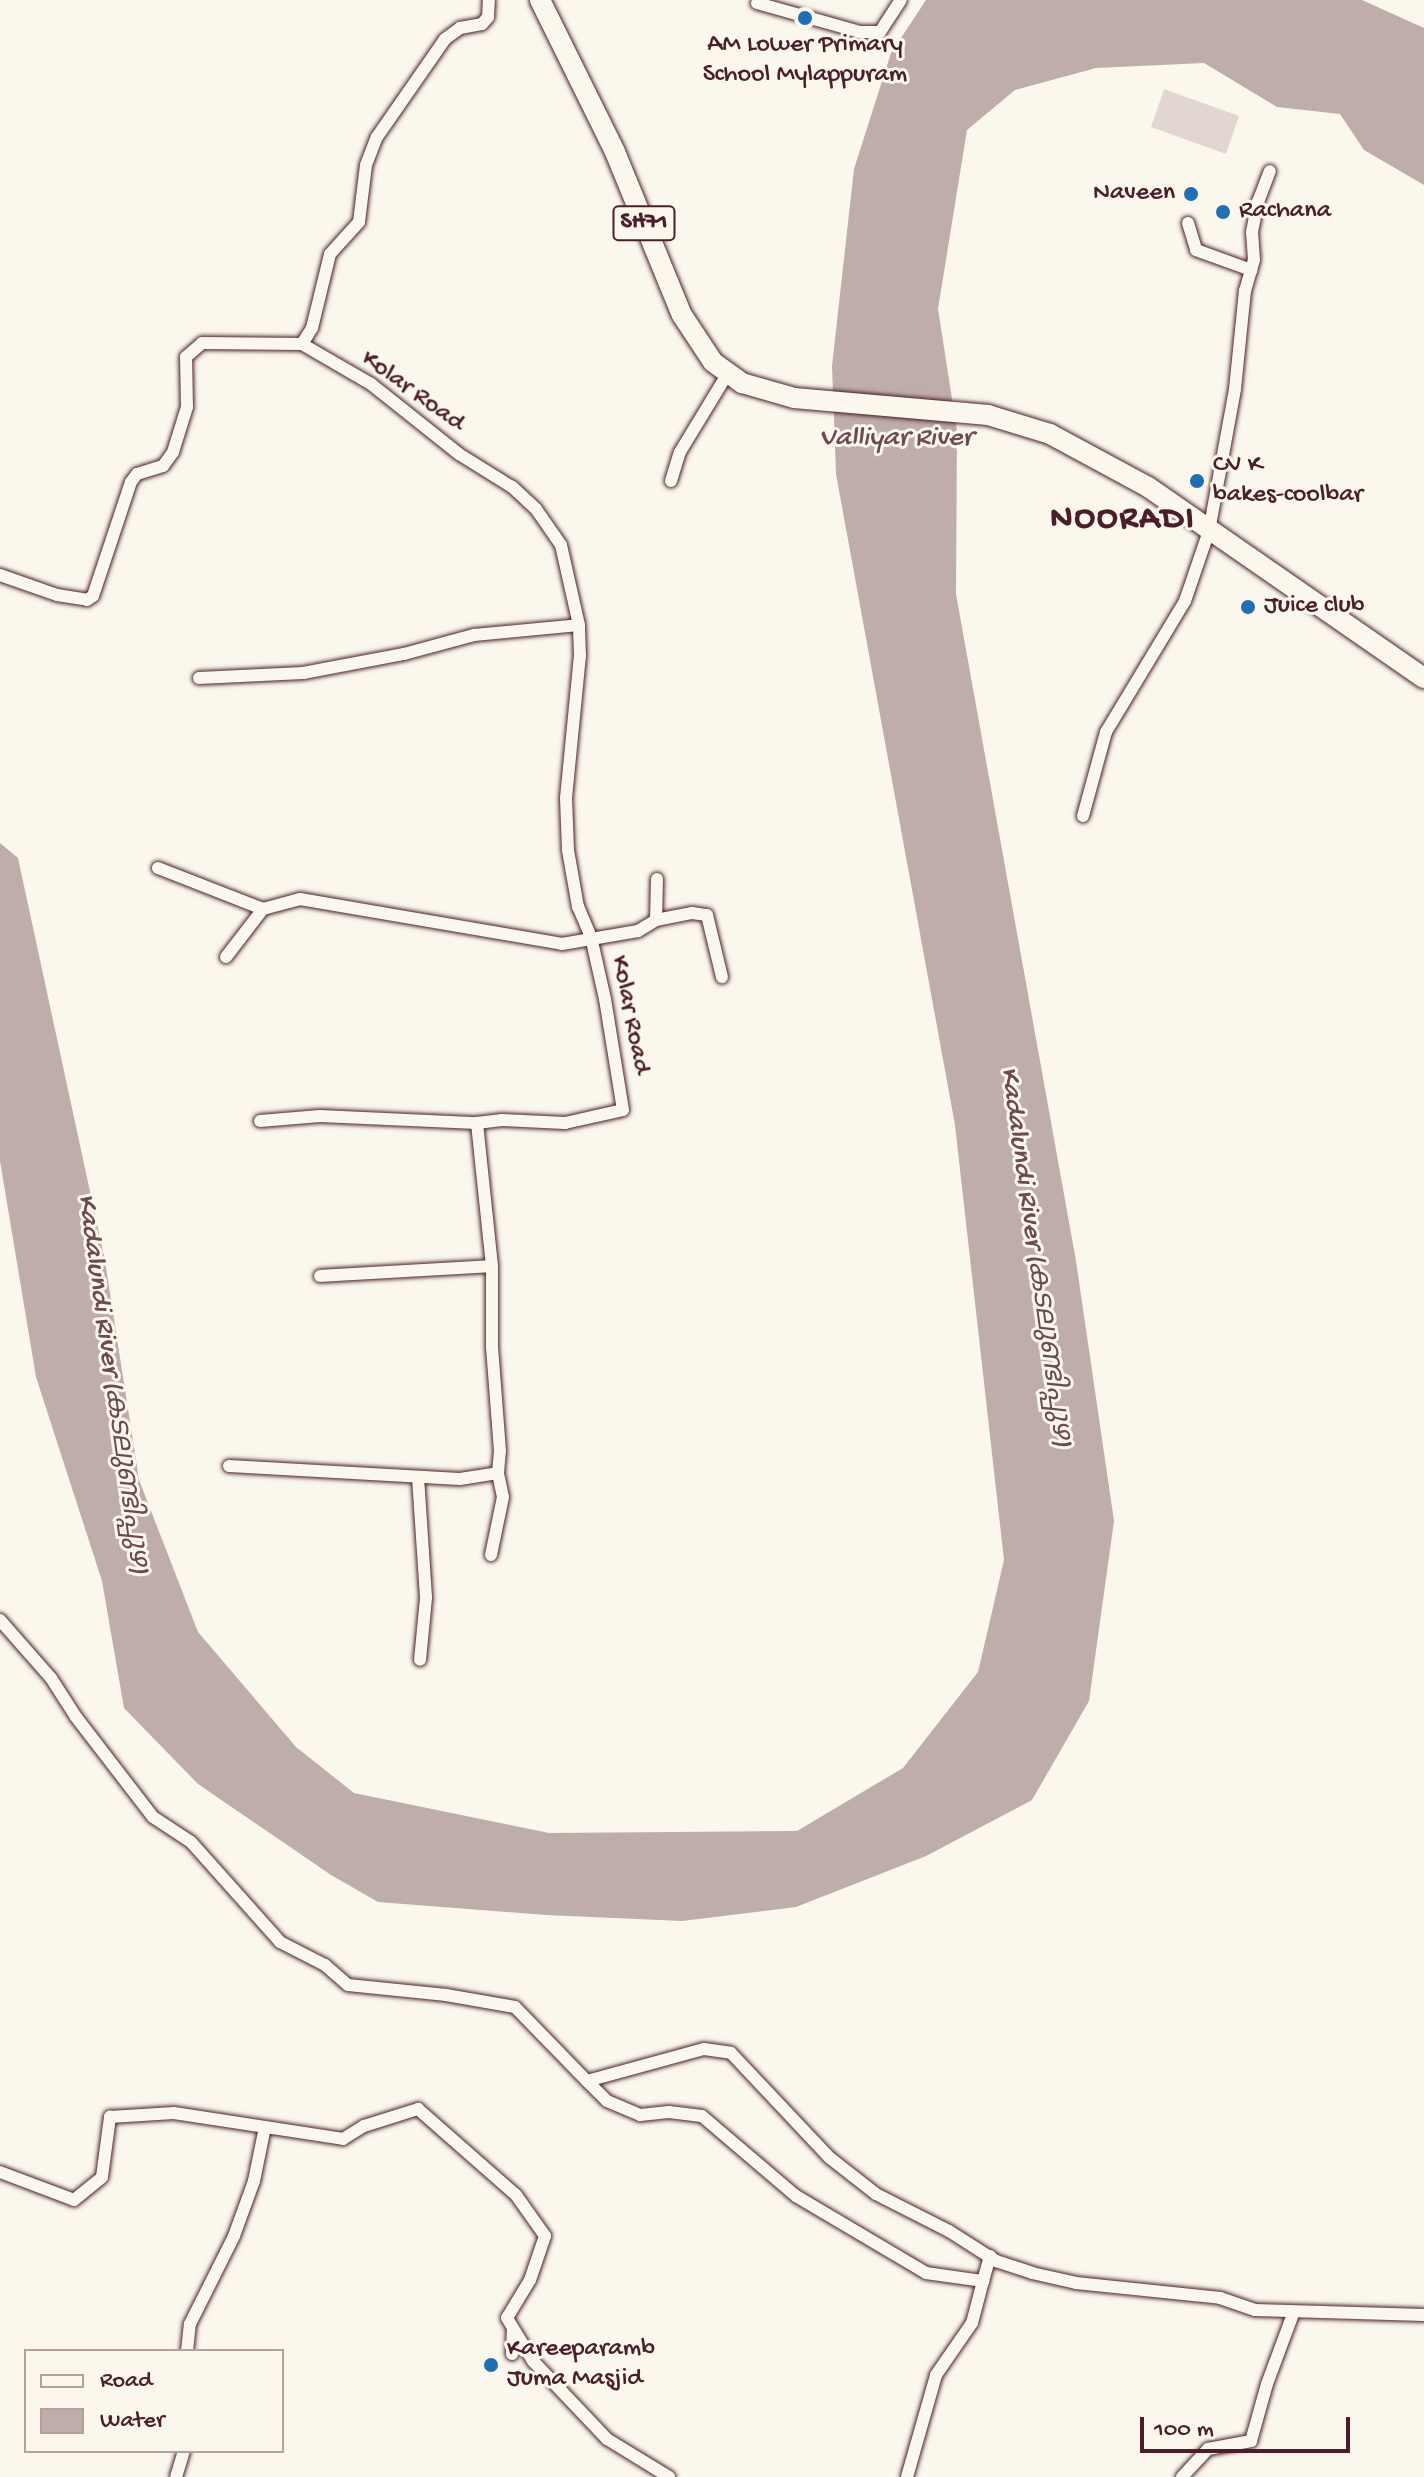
<!DOCTYPE html>
<html>
<head>
<meta charset="utf-8">
<style>
  body { margin:0 }
  #map { position:relative; width:1424px; height:2477px; overflow:hidden; background:#fbf7ec; font-family:"Gochi Hand","Noto Sans Malayalam",sans-serif }
  div>[style] { position:absolute }
  .green>* { inset:0; background:#e2d7d0 }
  .water>* { inset:0; background:#bfadaa }
  .roads { filter:drop-shadow(0 0 2px #4a1f2b) drop-shadow(0 0 2px #4a1f2b) }
  .street>* { height:12px; margin:-6px; padding:0 6px; transform-origin:6px; border-radius:6px; background:#fbf7ec }
  .primary>* { height:20px; margin:-10px; padding:0 10px; transform-origin:10px; border-radius:10px; background:#fbf7ec }
  .dots>* { width:22px; height:22px; translate:-50% -50%; box-sizing:border-box; border:4px solid #fbf7ec; border-radius:50% }
  span { translate:-50% -50%; white-space:nowrap; text-align:center; line-height:1.15; -webkit-text-stroke:6px #fbf7ec; paint-order:stroke }
  .shield-label span { padding:2px 6px; background:#fbf7ec; border:2px solid; border-radius:6px; -webkit-text-stroke-width:0 }
  .shield-label { font-size:24px; color:#4a1f2b; font-weight:700 }
  .poi-label { font-size:26px; color:#4a1f2b }
  .right { translate:-100% -50%; text-align:right }
  .left { translate:0 -50%; text-align:left }
  .street-label { font-size:26px; color:#4a1f2b }
  .water-label { font-size:28px; color:#6d4a51; font-style:italic }
  .district-label { font-size:34px; color:#4a1f2b; font-weight:700; letter-spacing:2px }
  .legend { position:absolute; left:24px; top:2349px; width:260px; height:104px; box-sizing:border-box; background:#fbf7ec; border:2px solid #b4a19f; margin:0; padding:10px 14px; list-style:none; font-size:24px; color:#4a1f2b }
  .legend li { display:flex; align-items:center; gap:16px; height:40px }
  .legend b { width:40px; border:2px solid #b4a19f }
  .scale { position:absolute; left:1140px; top:2417px; width:210px; height:36px; box-sizing:border-box; border:4px solid #4a1f2b; border-top:0; padding-left:10px; font-size:24px; line-height:28px; white-space:nowrap; color:#4a1f2b; -webkit-text-stroke:6px #fbf7ec; paint-order:stroke }
</style>
</head>
<body>
<div id="map">
  <div class="green">
    <i style="clip-path:polygon(1164px 89px,1239px 116px,1226px 154px,1151px 127px)"></i>
  </div>
  <div class="water">
    <i style="clip-path:polygon(926px 0,1362px 0,1424px 28px,1424px 185px,1364px 150px,1340px 114px,1277px 107px,1204px 63px,1096px 68px,1015px 90px,967px 130px,938px 309px,957px 431px,956px 594px,1076px 1261px,1114px 1521px,1089px 1701px,1032px 1800px,926px 1856px,796px 1907px,682px 1921px,546px 1915px,378px 1902px,331px 1875px,198px 1784px,124px 1708px,102px 1581px,36px 1377px,0 1161px,0 843px,18px 858px,105px 1261px,139px 1480px,198px 1632px,296px 1747px,354px 1793px,549px 1833px,797px 1831px,903px 1768px,978px 1672px,1004px 1560px,955px 1125px,836px 474px,832px 366px,854px 169px,891px 53px)"></i>
  </div>
  <div class="roads">
    <div class="street">
      <i style="left:757px;top:3px;width:107px;rotate:15.7deg"></i>
      <i style="left:860px;top:32px;width:20px"></i>
      <i style="left:880px;top:32px;width:38px;rotate:-57deg"></i>
      <i style="left:1188px;top:223px;width:28px;rotate:73deg"></i>
      <i style="left:1196px;top:250px;width:59px;rotate:20deg"></i>
      <i style="left:671px;top:481px;width:30px;rotate:-73deg"></i>
      <i style="left:680px;top:452px;width:92px;rotate:-58.7deg"></i>
      <i style="left:0;top:575px;width:60px;rotate:19.3deg"></i>
      <i style="left:57px;top:595px;width:30px;rotate:9deg"></i>
      <i style="left:87px;top:600px;width:7px;rotate:-34deg"></i>
      <i style="left:93px;top:596px;width:120px;rotate:-71.6deg"></i>
      <i style="left:131px;top:482px;width:10px;rotate:-53deg"></i>
      <i style="left:137px;top:474px;width:27px;rotate:-17deg"></i>
      <i style="left:163px;top:466px;width:17px;rotate:-54deg"></i>
      <i style="left:173px;top:452px;width:47px;rotate:-72.7deg"></i>
      <i style="left:187px;top:407px;width:50px;rotate:-91.1deg"></i>
      <i style="left:186px;top:357px;width:21px;rotate:-41deg"></i>
      <i style="left:202px;top:343px;width:100px;rotate:0.6deg"></i>
      <i style="left:302px;top:344px;width:19px;rotate:-58deg"></i>
      <i style="left:312px;top:328px;width:76px;rotate:-76.3deg"></i>
      <i style="left:330px;top:254px;width:43px;rotate:-47.8deg"></i>
      <i style="left:359px;top:222px;width:57px;rotate:-83deg"></i>
      <i style="left:366px;top:165px;width:30px;rotate:-69deg"></i>
      <i style="left:377px;top:137px;width:119px;rotate:-55.2deg"></i>
      <i style="left:445px;top:39px;width:19px;rotate:-36deg"></i>
      <i style="left:460px;top:28px;width:22px;rotate:-10deg"></i>
      <i style="left:482px;top:24px;width:9px;rotate:-49deg"></i>
      <i style="left:488px;top:17px;width:17px;rotate:-87deg"></i>
      <i style="left:199px;top:678px;width:104px;rotate:-2.8deg"></i>
      <i style="left:303px;top:673px;width:103px;rotate:-10.7deg"></i>
      <i style="left:404px;top:654px;width:73px;rotate:-15.2deg"></i>
      <i style="left:474px;top:635px;width:105px;rotate:-5.4deg"></i>
      <i style="left:1083px;top:816px;width:87px;rotate:-74.7deg"></i>
      <i style="left:1106px;top:732px;width:153px;rotate:-58.9deg"></i>
      <i style="left:1185px;top:601px;width:74px;rotate:-71.1deg"></i>
      <i style="left:1209px;top:531px;width:144px;rotate:-79.6deg"></i>
      <i style="left:1235px;top:389px;width:99px;rotate:-84.2deg"></i>
      <i style="left:1245px;top:291px;width:32px;rotate:-74deg"></i>
      <i style="left:1254px;top:260px;width:28px;rotate:-94deg"></i>
      <i style="left:1252px;top:232px;width:31px;rotate:-79deg"></i>
      <i style="left:1258px;top:202px;width:33px;rotate:-69deg"></i>
      <i style="left:158px;top:868px;width:113px;rotate:21.3deg"></i>
      <i style="left:656px;top:920px;width:41px;rotate:-88.6deg"></i>
      <i style="left:226px;top:957px;width:61px;rotate:-52.4deg"></i>
      <i style="left:263px;top:909px;width:38px;rotate:-15deg"></i>
      <i style="left:300px;top:899px;width:266px;rotate:9.7deg"></i>
      <i style="left:562px;top:944px;width:77px;rotate:-9.7deg"></i>
      <i style="left:638px;top:931px;width:21px;rotate:-31deg"></i>
      <i style="left:656px;top:920px;width:37px;rotate:-11deg"></i>
      <i style="left:692px;top:913px;width:15px;rotate:8deg"></i>
      <i style="left:707px;top:915px;width:64px;rotate:76.4deg"></i>
      <i style="left:260px;top:1121px;width:60px;rotate:-4.8deg"></i>
      <i style="left:320px;top:1116px;width:157px;rotate:2.6deg"></i>
      <i style="left:320px;top:1276px;width:172px;rotate:-3.3deg"></i>
      <i style="left:229px;top:1466px;width:231px;rotate:3.2deg"></i>
      <i style="left:460px;top:1479px;width:38px;rotate:-9deg"></i>
      <i style="left:498px;top:1473px;width:22px;rotate:-85deg"></i>
      <i style="left:500px;top:1451px;width:105px;rotate:-94.4deg"></i>
      <i style="left:492px;top:1346px;width:80px;rotate:-90deg"></i>
      <i style="left:492px;top:1266px;width:144px;rotate:-96deg"></i>
      <i style="left:477px;top:1123px;width:25px;rotate:-7deg"></i>
      <i style="left:502px;top:1120px;width:63px;rotate:2.7deg"></i>
      <i style="left:565px;top:1123px;width:59px;rotate:-12.6deg"></i>
      <i style="left:623px;top:1110px;width:112px;rotate:-99.2deg"></i>
      <i style="left:605px;top:999px;width:64px;rotate:-102.7deg"></i>
      <i style="left:591px;top:937px;width:33px;rotate:-113deg"></i>
      <i style="left:578px;top:907px;width:58px;rotate:-100deg"></i>
      <i style="left:568px;top:850px;width:52px;rotate:-92.2deg"></i>
      <i style="left:566px;top:798px;width:143px;rotate:-84.4deg"></i>
      <i style="left:580px;top:656px;width:31px;rotate:-92deg"></i>
      <i style="left:579px;top:625px;width:82px;rotate:-102.7deg"></i>
      <i style="left:561px;top:545px;width:44px;rotate:-124.8deg"></i>
      <i style="left:536px;top:509px;width:33px;rotate:-137deg"></i>
      <i style="left:512px;top:487px;width:62px;rotate:-148.1deg"></i>
      <i style="left:459px;top:454px;width:112px;rotate:-141.5deg"></i>
      <i style="left:371px;top:384px;width:80px;rotate:-149.9deg"></i>
      <i style="left:418px;top:1477px;width:121px;rotate:86.2deg"></i>
      <i style="left:426px;top:1598px;width:62px;rotate:95.5deg"></i>
      <i style="left:491px;top:1555px;width:59px;rotate:-78.3deg"></i>
      <i style="left:503px;top:1497px;width:25px;rotate:-102deg"></i>
      <i style="left:0;top:1620px;width:77px;rotate:48.7deg"></i>
      <i style="left:51px;top:1678px;width:46px;rotate:57.3deg"></i>
      <i style="left:76px;top:1717px;width:126px;rotate:52.4deg"></i>
      <i style="left:153px;top:1817px;width:45px;rotate:33.3deg"></i>
      <i style="left:191px;top:1842px;width:134px;rotate:48.3deg"></i>
      <i style="left:280px;top:1942px;width:51px;rotate:27.1deg"></i>
      <i style="left:325px;top:1965px;width:30px;rotate:41deg"></i>
      <i style="left:348px;top:1985px;width:99px;rotate:5.8deg"></i>
      <i style="left:446px;top:1995px;width:70px;rotate:9.9deg"></i>
      <i style="left:515px;top:2007px;width:103px;rotate:45.8deg"></i>
      <i style="left:587px;top:2081px;width:121px;rotate:-15.3deg"></i>
      <i style="left:704px;top:2049px;width:27px;rotate:8deg"></i>
      <i style="left:731px;top:2053px;width:144px;rotate:46.7deg"></i>
      <i style="left:830px;top:2158px;width:58px;rotate:38deg"></i>
      <i style="left:876px;top:2194px;width:82px;rotate:26.9deg"></i>
      <i style="left:949px;top:2231px;width:56px;rotate:32.6deg"></i>
      <i style="left:996px;top:2261px;width:38px;rotate:18deg"></i>
      <i style="left:1032px;top:2273px;width:45px;rotate:12.8deg"></i>
      <i style="left:1076px;top:2283px;width:145px;rotate:5.9deg"></i>
      <i style="left:1220px;top:2298px;width:37px;rotate:19deg"></i>
      <i style="left:1255px;top:2310px;width:169px;rotate:1.7deg"></i>
      <i style="left:587px;top:2081px;width:28px;rotate:45deg"></i>
      <i style="left:607px;top:2101px;width:36px;rotate:23deg"></i>
      <i style="left:640px;top:2115px;width:29px;rotate:-6deg"></i>
      <i style="left:669px;top:2112px;width:33px;rotate:7deg"></i>
      <i style="left:702px;top:2116px;width:123px;rotate:40.4deg"></i>
      <i style="left:796px;top:2196px;width:151px;rotate:30.6deg"></i>
      <i style="left:926px;top:2273px;width:58px;rotate:8deg"></i>
      <i style="left:983px;top:2281px;width:26px;rotate:-74deg"></i>
      <i style="left:0;top:2172px;width:79px;rotate:20.7deg"></i>
      <i style="left:74px;top:2200px;width:36px;rotate:-39deg"></i>
      <i style="left:102px;top:2177px;width:61px;rotate:-82.4deg"></i>
      <i style="left:110px;top:2117px;width:64px;rotate:-3.6deg"></i>
      <i style="left:174px;top:2113px;width:171px;rotate:8.7deg"></i>
      <i style="left:343px;top:2139px;width:25px;rotate:-32deg"></i>
      <i style="left:364px;top:2126px;width:57px;rotate:-17.5deg"></i>
      <i style="left:418px;top:2109px;width:130px;rotate:41.3deg"></i>
      <i style="left:516px;top:2195px;width:50px;rotate:54.7deg"></i>
      <i style="left:545px;top:2236px;width:46px;rotate:108.8deg"></i>
      <i style="left:530px;top:2280px;width:44px;rotate:121.2deg"></i>
      <i style="left:507px;top:2318px;width:50px;rotate:58.8deg"></i>
      <i style="left:533px;top:2361px;width:108px;rotate:46.5deg"></i>
      <i style="left:607px;top:2439px;width:73px;rotate:31.5deg"></i>
      <i style="left:187px;top:2351px;width:27px;rotate:-84deg"></i>
      <i style="left:190px;top:2324px;width:98px;rotate:-63.4deg"></i>
      <i style="left:234px;top:2236px;width:59px;rotate:-70deg"></i>
      <i style="left:254px;top:2181px;width:55px;rotate:-78.5deg"></i>
      <i style="left:512px;top:2354px;width:24px;rotate:-88deg"></i>
      <i style="left:176px;top:2477px;width:27px;rotate:-73deg"></i>
      <i style="left:907px;top:2477px;width:106px;rotate:-74.1deg"></i>
      <i style="left:936px;top:2375px;width:63px;rotate:-55.3deg"></i>
      <i style="left:972px;top:2323px;width:43px;rotate:-75.3deg"></i>
      <i style="left:1182px;top:2477px;width:38px;rotate:-47deg"></i>
      <i style="left:1208px;top:2449px;width:44px;rotate:-10.5deg"></i>
      <i style="left:1251px;top:2441px;width:59px;rotate:-74.3deg"></i>
      <i style="left:1267px;top:2384px;width:75px;rotate:-69.6deg"></i>
    </div>
    <div class="primary">
      <i style="left:540px;top:0;width:169px;rotate:63.7deg"></i>
      <i style="left:615px;top:152px;width:176px;rotate:67.7deg"></i>
      <i style="left:682px;top:315px;width:56px;rotate:56.6deg"></i>
      <i style="left:713px;top:362px;width:36px;rotate:36deg"></i>
      <i style="left:742px;top:383px;width:54px;rotate:16.1deg"></i>
      <i style="left:794px;top:398px;width:195px;rotate:5deg"></i>
      <i style="left:988px;top:415px;width:65px;rotate:17deg"></i>
      <i style="left:1050px;top:434px;width:111px;rotate:28.4deg"></i>
      <i style="left:1148px;top:487px;width:336px;rotate:34.7deg"></i>
    </div>
  </div>
  <div class="dots">
    <i style="left:805px;top:18px;background:#1f6fb2"></i>
    <i style="left:1191px;top:194px;background:#1f6fb2"></i>
    <i style="left:1223px;top:212px;background:#1f6fb2"></i>
    <i style="left:1197px;top:481px;background:#1f6fb2"></i>
    <i style="left:1248px;top:607px;background:#1f6fb2"></i>
    <i style="left:491px;top:2365px;background:#1f6fb2"></i>
  </div>
  <div class="shield-label">
    <span style="left:644px;top:223px">SH71</span>
  </div>
  <div class="poi-label">
    <span style="left:805px;top:61px">AM Lower Primary<br>School Mylappuram</span>
    <span class="right" style="left:1175px;top:194px">Naveen</span>
    <span class="left" style="left:1239px;top:212px">Rachana</span>
    <span class="left" style="left:1213px;top:481px">CV K<br>bakes-coolbar</span>
    <span class="left" style="left:1264px;top:607px">Juice club</span>
    <span class="left" style="left:507px;top:2365px">Kareeparamb<br>Juma Masjid</span>
  </div>
  <div class="street-label">
    <span style="left:412px;top:392px;rotate:36deg">Kolar Road</span>
    <span style="left:629px;top:1015px;rotate:79deg">Kolar Road</span>
  </div>
  <div class="water-label">
    <span style="left:896px;top:439px">Valliyar River</span>
    <span style="left:1034px;top:1257px;rotate:82deg">Kadalundi River (കടലുണ്ടിപ്പുഴ)</span>
    <span style="left:111px;top:1384px;rotate:82deg">Kadalundi River (കടലുണ്ടിപ്പുഴ)</span>
  </div>
  <div class="district-label">
    <span style="left:1123px;top:521px">NOORADI</span>
  </div>
  <ul class="legend">
  <li><b style="height:10px;background:#fbf7ec"></b>Road</li>
  <li><b style="height:22px;background:#bfadaa"></b>Water</li>
  </ul>
  <div class="scale">100 m</div>
</div>
</body>
</html>
